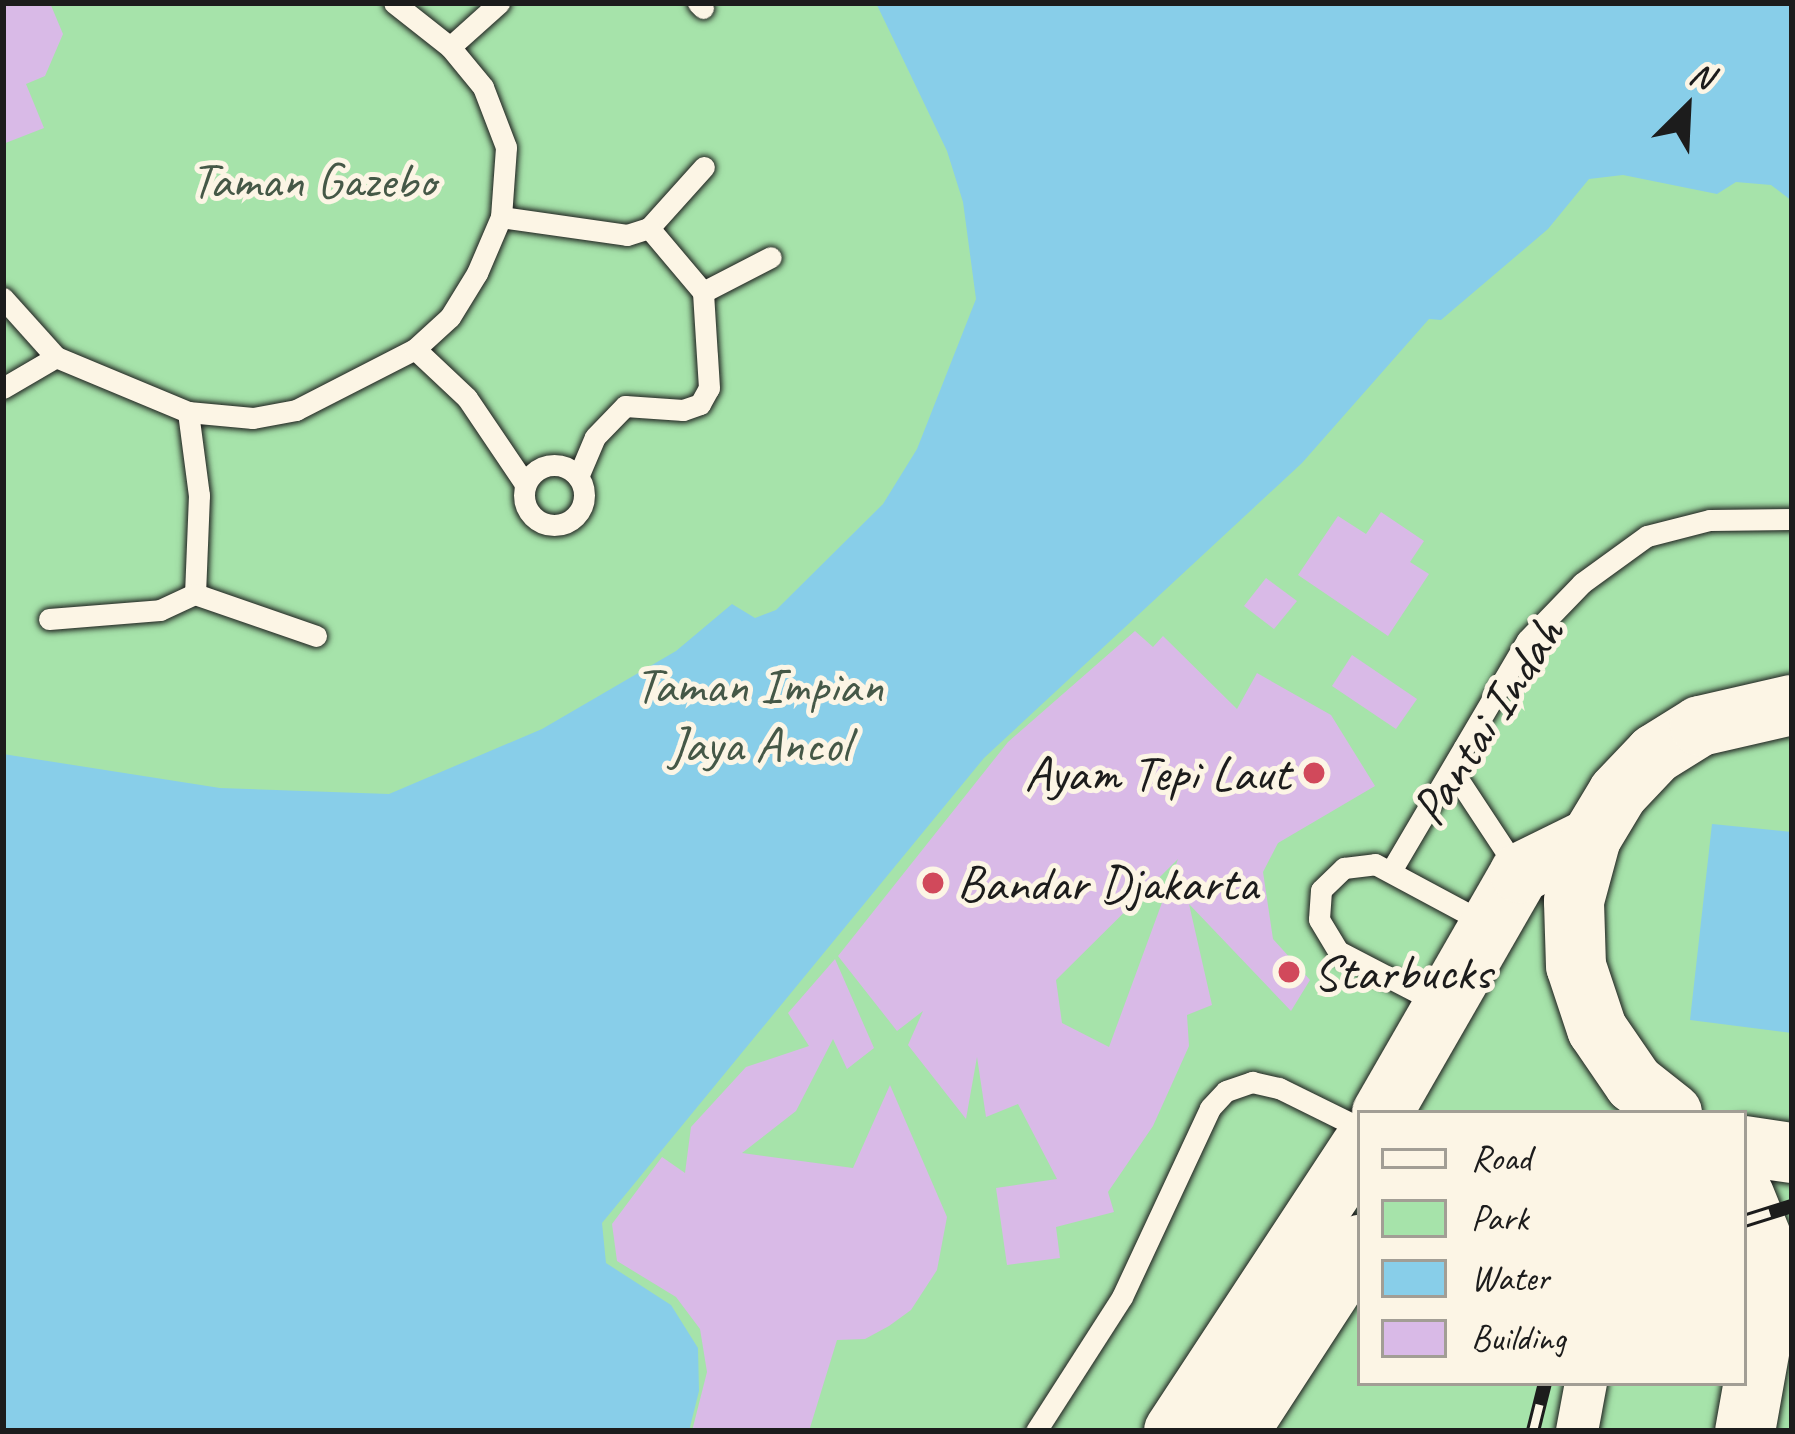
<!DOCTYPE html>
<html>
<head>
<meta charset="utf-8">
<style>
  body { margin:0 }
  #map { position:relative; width:1795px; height:1434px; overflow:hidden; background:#f5e9e5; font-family:Caveat,sans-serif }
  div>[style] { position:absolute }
  .green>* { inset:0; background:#a6e3aa }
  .water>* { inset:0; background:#88cee9 }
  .building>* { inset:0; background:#d9bae7 }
  .roads { filter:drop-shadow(0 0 3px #1c1c1c) drop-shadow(0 0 3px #1c1c1c) }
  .lane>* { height:21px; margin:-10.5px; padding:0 10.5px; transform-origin:10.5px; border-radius:10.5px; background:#fcf5e5 }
  .lane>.ring { margin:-10.5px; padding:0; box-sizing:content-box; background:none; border:21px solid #fcf5e5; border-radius:50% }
  .street>* { height:42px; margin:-21px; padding:0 21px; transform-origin:21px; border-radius:21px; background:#fcf5e5 }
  .secondary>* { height:60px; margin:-30px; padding:0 30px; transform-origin:30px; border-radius:30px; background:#fcf5e5 }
  .rail>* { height:14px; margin-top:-7px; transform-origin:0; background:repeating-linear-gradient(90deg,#fcf5e5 0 27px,#1c1c1c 0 54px); box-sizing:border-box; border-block:3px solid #1c1c1c }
  .dots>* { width:33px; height:33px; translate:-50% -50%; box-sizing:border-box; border:6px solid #fcf5e5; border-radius:50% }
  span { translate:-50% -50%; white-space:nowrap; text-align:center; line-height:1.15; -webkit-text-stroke:10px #fcf5e5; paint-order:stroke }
  .park-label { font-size:51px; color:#455847 }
  .street-label { font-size:51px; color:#1c1c1c }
  .poi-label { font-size:51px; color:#1c1c1c }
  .right { translate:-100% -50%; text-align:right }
  .left { translate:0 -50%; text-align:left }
  .frame { position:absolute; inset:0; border:6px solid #1c1c1c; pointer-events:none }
  .legend { position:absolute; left:1357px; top:1110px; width:390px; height:276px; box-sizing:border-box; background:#fcf5e5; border:3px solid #a29e95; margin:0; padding:15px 21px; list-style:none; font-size:36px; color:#1c1c1c }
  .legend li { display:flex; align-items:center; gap:24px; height:60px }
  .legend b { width:60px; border:3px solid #a29e95 }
  .north { position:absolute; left:1627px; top:48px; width:120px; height:120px; -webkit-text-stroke:9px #fcf5e5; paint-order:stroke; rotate:24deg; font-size:33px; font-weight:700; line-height:48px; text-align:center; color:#1c1c1c }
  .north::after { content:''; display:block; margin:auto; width:42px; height:54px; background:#1c1c1c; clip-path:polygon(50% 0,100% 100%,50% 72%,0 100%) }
</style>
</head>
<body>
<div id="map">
  <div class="green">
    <i style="clip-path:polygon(evenodd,3px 3px,1792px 3px,1792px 1431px,3px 1431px,3px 3px,1360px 1113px,1744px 1113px,1744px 1383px,1360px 1383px,1360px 1113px)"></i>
  </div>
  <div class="water">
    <i style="clip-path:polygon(876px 3px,1792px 3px,1792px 201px,1771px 185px,1736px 182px,1717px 194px,1623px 175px,1589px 179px,1548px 229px,1441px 320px,1429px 319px,1302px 463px,984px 758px,602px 1223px,606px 1263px,671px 1305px,698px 1348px,699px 1391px,689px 1431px,3px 1431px,3px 754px,220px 788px,389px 794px,542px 729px,676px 651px,732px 604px,755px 618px,776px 610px,883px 504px,917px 449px,976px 299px,963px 202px,947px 151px)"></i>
    <i style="clip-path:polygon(1712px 824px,1792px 832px,1792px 1033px,1690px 1020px)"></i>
  </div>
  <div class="building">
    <i style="clip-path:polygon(3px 3px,50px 3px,63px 34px,45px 76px,26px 84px,44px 128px,3px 144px)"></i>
    <i style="clip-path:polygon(1381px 512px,1424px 541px,1410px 562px,1429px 574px,1388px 636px,1298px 575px,1338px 516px,1366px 534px)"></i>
    <i style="clip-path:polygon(1266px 578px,1297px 601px,1274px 629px,1244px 606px)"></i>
    <i style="clip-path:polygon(evenodd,1135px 631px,1153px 647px,1163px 636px,1237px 709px,1257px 673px,1331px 715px,1375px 786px,1278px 843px,1263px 872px,1273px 939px,1310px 980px,1291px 1011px,1189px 904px,1212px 1005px,1187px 1015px,1189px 1046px,1153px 1126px,1108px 1192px,1114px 1212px,1056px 1227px,1060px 1258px,1007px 1265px,996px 1188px,1057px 1179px,1018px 1104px,986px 1117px,977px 1057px,966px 1119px,908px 1045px,923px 1011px,897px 1031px,838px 956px,1008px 742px,1135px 631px,1178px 859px,1109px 1047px,1062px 1023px,1056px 980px,1178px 859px)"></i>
    <i style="clip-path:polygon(1352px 655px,1417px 699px,1396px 729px,1332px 686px)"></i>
    <i style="clip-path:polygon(835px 959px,874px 1048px,847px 1069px,833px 1039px,796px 1111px,742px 1153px,853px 1168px,890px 1085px,947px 1217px,937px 1270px,911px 1310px,889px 1326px,865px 1339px,837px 1340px,809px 1431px,692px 1431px,707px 1372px,700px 1329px,676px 1297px,617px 1261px,612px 1224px,662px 1157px,685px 1173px,691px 1127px,746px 1067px,809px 1046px,788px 1013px)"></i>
  </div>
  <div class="roads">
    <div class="lane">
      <i style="left:698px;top:3px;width:7px;rotate:45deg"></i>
      <i style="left:450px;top:47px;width:66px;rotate:-41.9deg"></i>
      <i style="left:501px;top:217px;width:127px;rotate:8.1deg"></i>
      <i style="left:627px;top:235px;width:23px;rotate:-18deg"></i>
      <i style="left:649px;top:228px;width:82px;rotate:-48deg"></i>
      <i style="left:703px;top:292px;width:76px;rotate:-27.2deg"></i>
      <i style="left:3px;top:298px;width:79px;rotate:48.1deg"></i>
      <i style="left:56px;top:357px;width:143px;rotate:22.6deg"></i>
      <i style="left:188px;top:412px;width:65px;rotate:5.3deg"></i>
      <i style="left:253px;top:418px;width:44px;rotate:-10.5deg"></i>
      <i style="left:296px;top:410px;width:134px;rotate:-27.1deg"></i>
      <i style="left:415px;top:349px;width:47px;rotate:-42.4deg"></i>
      <i style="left:450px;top:317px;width:52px;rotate:-58.5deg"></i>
      <i style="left:477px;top:273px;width:61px;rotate:-66.8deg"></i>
      <i style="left:501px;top:217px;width:70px;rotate:-85.9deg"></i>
      <i style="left:506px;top:147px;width:64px;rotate:-111deg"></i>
      <i style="left:483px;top:87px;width:52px;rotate:-129.5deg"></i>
      <i style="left:450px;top:47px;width:71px;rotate:-141.8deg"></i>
      <i style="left:415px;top:349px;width:71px;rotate:43.3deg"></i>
      <i style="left:467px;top:398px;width:104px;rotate:56deg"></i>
      <i style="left:3px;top:388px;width:61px;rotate:-30.3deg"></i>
      <i style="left:188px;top:412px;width:84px;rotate:82.5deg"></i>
      <i style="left:199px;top:495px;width:99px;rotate:92.3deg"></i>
      <i class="ring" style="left:524px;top:465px;width:39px;height:39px"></i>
      <i style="left:578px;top:477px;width:43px;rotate:-67deg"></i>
      <i style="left:595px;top:437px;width:43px;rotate:-45.9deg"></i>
      <i style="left:625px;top:406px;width:58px;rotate:3.9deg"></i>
      <i style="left:683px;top:410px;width:18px;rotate:-19deg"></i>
      <i style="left:700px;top:404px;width:18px;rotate:-61deg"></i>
      <i style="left:709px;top:388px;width:96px;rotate:-93.6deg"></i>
      <i style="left:703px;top:292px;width:84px;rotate:-130.2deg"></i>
      <i style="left:49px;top:619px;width:111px;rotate:-4.6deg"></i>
      <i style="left:160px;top:610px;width:38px;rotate:-25deg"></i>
      <i style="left:195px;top:594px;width:128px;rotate:19.1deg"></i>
      <i style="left:1452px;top:770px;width:120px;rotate:56.6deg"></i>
      <i style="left:1391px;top:871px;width:268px;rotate:-59.5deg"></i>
      <i style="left:1527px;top:640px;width:79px;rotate:-46deg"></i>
      <i style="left:1582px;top:583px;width:80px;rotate:-35.9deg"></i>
      <i style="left:1647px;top:536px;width:65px;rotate:-14.3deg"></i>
      <i style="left:1710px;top:520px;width:82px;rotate:-0.7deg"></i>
      <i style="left:1442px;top:1005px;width:117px;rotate:-152.6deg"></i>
      <i style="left:1338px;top:951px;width:37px;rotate:-121deg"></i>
      <i style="left:1319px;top:919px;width:29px;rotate:-86deg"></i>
      <i style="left:1321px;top:890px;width:32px;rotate:-44deg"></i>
      <i style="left:1344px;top:868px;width:31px;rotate:-7deg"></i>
      <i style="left:1375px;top:864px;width:129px;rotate:28.2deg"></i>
      <i style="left:1036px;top:1431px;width:159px;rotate:-57.3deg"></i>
      <i style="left:1122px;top:1297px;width:208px;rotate:-65deg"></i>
      <i style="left:1210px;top:1108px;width:23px;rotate:-47deg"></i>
      <i style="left:1226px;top:1091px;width:28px;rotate:-19deg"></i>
      <i style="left:1252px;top:1082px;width:28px;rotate:13deg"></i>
      <i style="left:1279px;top:1088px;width:90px;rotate:26.3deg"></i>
    </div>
    <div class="street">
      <i style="left:1577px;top:1431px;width:49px;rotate:-79.4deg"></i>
    </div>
    <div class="secondary">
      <i style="left:1382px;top:1113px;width:277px;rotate:-60.1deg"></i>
      <i style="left:1520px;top:873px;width:79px;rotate:-26.2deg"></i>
      <i style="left:1672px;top:1113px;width:48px;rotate:-141.7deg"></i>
      <i style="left:1634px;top:1083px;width:65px;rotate:-124.4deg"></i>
      <i style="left:1597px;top:1029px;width:66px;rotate:-108.4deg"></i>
      <i style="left:1576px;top:966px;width:65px;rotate:-91.8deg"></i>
      <i style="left:1574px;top:901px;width:65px;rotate:-74.9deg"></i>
      <i style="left:1591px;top:838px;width:52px;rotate:-59deg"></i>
      <i style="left:1618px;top:793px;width:54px;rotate:-46.5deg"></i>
      <i style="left:1655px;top:754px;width:53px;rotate:-31.9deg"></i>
      <i style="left:1700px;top:726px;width:94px;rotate:-12.9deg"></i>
      <i style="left:1744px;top:1146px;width:49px;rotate:8.3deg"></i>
      <i style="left:1744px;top:1195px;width:80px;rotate:67.9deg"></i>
      <i style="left:1774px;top:1269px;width:165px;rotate:100.1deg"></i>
      <i style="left:1174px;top:1431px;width:339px;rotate:-56.7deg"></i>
      <i style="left:1239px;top:1431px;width:222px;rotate:-57deg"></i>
    </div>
  </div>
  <div class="rail">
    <i style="left:1744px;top:1221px;width:50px;rotate:-17.4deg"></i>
    <i style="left:1533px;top:1431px;width:49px;rotate:-76deg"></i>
  </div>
  <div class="dots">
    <i style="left:1314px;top:773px;background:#d1495b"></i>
    <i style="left:933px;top:883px;background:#d1495b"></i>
    <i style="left:1289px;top:972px;background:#d1495b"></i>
  </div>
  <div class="park-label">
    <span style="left:313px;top:180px">Taman Gazebo</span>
    <span style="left:759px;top:715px">Taman Impian<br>Jaya Ancol</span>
  </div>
  <div class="street-label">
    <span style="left:1487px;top:721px;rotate:-57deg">Pantai Indah</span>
  </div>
  <div class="poi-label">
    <span class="right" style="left:1290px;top:773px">Ayam Tepi Laut</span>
    <span class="left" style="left:957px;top:883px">Bandar Djakarta</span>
    <span class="left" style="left:1313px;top:972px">Starbucks</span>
  </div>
  <div class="frame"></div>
  <ul class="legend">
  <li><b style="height:15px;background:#fcf5e5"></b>Road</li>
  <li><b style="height:33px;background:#a6e3aa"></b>Park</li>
  <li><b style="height:33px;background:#88cee9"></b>Water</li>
  <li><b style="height:33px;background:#d9bae7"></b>Building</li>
  </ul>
  <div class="north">N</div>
</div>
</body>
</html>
